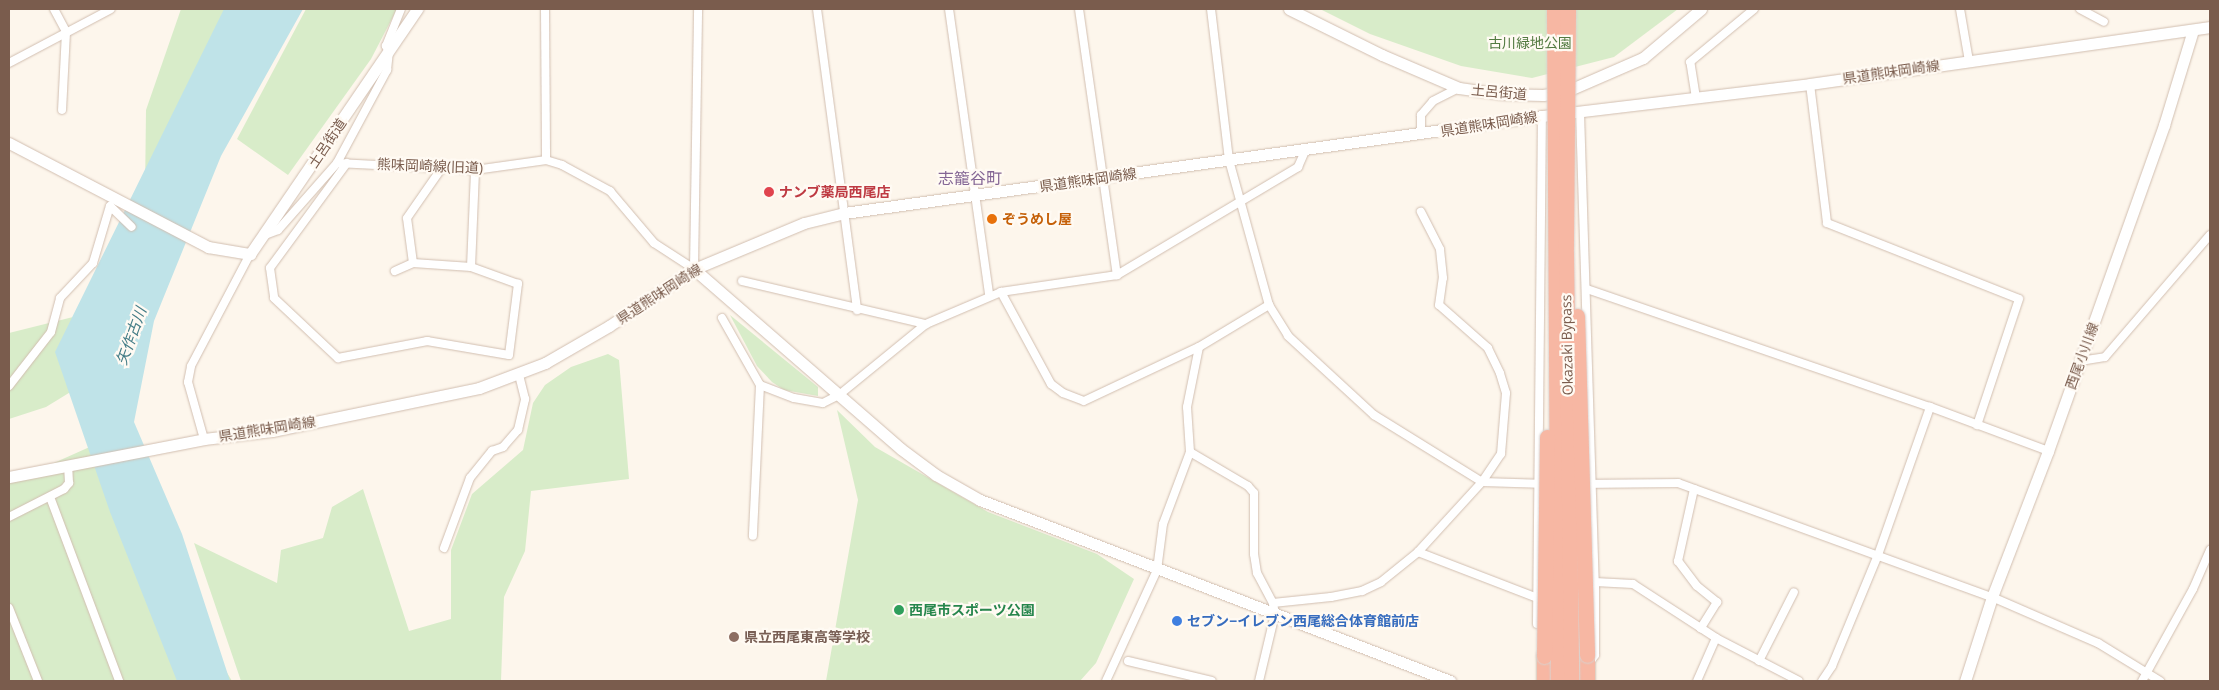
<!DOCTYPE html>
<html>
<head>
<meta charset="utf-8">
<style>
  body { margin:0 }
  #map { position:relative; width:2219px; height:690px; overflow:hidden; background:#fdf6ec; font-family:"Open Sans","Noto Sans JP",sans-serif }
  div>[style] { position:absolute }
  .green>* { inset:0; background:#d8ecc9 }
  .water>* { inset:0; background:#bfe3e8 }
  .roads { filter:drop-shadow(0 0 1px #d1beb0) drop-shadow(0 0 1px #d1beb0) }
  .street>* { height:8px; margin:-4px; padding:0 4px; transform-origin:4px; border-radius:4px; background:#fff }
  .secondary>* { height:11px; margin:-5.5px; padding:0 5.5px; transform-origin:5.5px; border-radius:5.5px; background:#fff }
  .highway>* { height:15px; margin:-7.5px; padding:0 7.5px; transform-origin:7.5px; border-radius:7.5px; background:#f7b7a3 }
  .bridges { filter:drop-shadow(0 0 1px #dad1cd) drop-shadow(0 0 1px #dad1cd) }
  .highway-bridge>* { height:15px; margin:-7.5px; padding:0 7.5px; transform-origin:7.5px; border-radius:7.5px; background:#f7b7a3 }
  .dots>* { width:14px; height:14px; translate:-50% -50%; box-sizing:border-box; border:2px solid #fffaf3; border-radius:50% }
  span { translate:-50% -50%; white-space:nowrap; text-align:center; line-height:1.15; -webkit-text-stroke:4.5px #fffaf3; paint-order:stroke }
  .park-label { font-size:14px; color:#537a41 }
  .street-label { font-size:14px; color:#7a5c4d }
  .health-label { font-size:14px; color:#be3a42; font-weight:700 }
  .left { translate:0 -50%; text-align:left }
  .food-label { font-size:14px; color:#c56008; font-weight:700 }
  .leisure-label { font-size:14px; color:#27864d; font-weight:700 }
  .shop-label { font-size:14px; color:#366cbe; font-weight:700 }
  .education-label { font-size:14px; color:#785e54; font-weight:700 }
  .water-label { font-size:15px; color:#437c86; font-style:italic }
  .quarter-label { font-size:16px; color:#846695 }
  .frame { position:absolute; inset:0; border:10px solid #7a5c4d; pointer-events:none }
</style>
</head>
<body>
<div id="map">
  <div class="green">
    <i style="clip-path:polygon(181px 9px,264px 9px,145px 194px,146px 110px)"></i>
    <i style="clip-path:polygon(306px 9px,397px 9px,371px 59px,288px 175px,237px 139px)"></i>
    <i style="clip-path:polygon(1320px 9px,1678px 9px,1614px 57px,1532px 78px,1461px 66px,1370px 34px)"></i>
    <i style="clip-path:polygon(730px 315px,818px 387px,818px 396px,784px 390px,772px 382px,757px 366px)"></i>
    <i style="clip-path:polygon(73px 317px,77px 388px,46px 407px,9px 419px,9px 333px)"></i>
    <i style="clip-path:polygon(608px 354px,619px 360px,629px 479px,531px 491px,525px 551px,504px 597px,501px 681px,241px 681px,194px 543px,277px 583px,281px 550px,323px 538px,332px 507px,363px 489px,409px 631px,451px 619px,451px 550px,472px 494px,523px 450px,533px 403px,545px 385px,571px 367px)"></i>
    <i style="clip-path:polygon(837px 410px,875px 447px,988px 512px,1097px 554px,1134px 579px,1096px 663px,1080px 681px,826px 681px,858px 500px)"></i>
    <i style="clip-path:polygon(103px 441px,201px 630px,232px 681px,9px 681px,9px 480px,27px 475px)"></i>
  </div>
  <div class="water">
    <i style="clip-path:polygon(224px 9px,303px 9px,221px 156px,154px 321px,134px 422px,182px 534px,230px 681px,177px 681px,110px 512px,55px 352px)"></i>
  </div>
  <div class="roads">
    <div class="street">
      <i style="left:54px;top:9px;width:26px;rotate:62deg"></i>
      <i style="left:66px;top:32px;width:78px;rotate:92.9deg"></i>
      <i style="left:545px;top:9px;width:151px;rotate:89.6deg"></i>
      <i style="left:817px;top:9px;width:304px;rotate:82.4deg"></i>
      <i style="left:949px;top:9px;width:289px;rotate:82deg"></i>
      <i style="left:1079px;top:9px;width:269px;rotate:81.9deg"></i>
      <i style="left:1211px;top:9px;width:152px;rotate:83.2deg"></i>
      <i style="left:1229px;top:160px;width:150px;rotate:74.6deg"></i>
      <i style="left:1269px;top:305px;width:36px;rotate:58deg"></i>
      <i style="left:1288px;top:336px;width:117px;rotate:42.6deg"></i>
      <i style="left:1374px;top:415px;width:127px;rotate:31.8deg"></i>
      <i style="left:1482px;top:482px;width:65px;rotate:1.8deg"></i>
      <i style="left:1960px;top:9px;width:53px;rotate:80.2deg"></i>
      <i style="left:2080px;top:9px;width:27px;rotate:28deg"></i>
      <i style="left:9px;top:63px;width:115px;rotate:-27.9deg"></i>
      <i style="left:1810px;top:84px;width:140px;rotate:83deg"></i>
      <i style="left:1827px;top:223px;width:206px;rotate:21.6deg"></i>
      <i style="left:2019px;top:299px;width:133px;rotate:108.4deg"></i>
      <i style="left:1696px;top:98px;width:36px;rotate:-99deg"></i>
      <i style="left:1690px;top:62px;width:83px;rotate:-39.6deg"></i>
      <i style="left:1580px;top:113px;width:469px;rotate:88.2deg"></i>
      <i style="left:1595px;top:582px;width:73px;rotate:90deg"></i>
      <i style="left:1595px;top:655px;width:11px;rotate:124deg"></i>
      <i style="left:1421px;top:135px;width:20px;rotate:-90deg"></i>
      <i style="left:1421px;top:115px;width:18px;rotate:-49deg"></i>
      <i style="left:1433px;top:101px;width:29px;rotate:-27deg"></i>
      <i style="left:337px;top:163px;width:138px;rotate:2.9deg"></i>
      <i style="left:475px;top:170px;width:72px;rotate:-8deg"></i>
      <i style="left:546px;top:160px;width:17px;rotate:17deg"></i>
      <i style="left:562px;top:165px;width:55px;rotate:28.4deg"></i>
      <i style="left:610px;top:191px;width:68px;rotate:49.8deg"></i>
      <i style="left:654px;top:243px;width:48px;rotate:33deg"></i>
      <i style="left:347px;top:163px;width:130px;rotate:126.3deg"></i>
      <i style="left:270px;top:268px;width:30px;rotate:82deg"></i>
      <i style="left:274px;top:298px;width:88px;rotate:43.2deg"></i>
      <i style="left:338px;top:358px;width:91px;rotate:-10.8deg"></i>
      <i style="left:427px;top:341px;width:83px;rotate:9.7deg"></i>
      <i style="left:509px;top:355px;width:72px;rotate:-82.8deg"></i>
      <i style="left:518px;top:284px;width:50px;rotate:-160.1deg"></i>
      <i style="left:471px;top:267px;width:58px;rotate:-176.1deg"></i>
      <i style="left:413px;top:263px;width:20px;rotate:156deg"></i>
      <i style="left:265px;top:235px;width:14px;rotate:-21deg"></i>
      <i style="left:278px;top:230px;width:89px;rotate:-48.6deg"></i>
      <i style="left:337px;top:163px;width:106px;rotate:-61.7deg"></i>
      <i style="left:387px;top:70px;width:18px;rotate:-84deg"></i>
      <i style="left:389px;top:52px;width:7px;rotate:-117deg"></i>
      <i style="left:386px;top:46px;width:40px;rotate:-68deg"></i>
      <i style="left:413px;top:263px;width:45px;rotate:-97.6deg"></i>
      <i style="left:407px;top:218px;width:60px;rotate:-55.2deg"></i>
      <i style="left:471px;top:267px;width:97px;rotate:-87.6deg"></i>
      <i style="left:694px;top:269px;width:260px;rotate:-89.1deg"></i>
      <i style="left:742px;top:281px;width:189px;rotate:13.2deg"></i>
      <i style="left:1587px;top:289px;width:363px;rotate:19deg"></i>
      <i style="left:1930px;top:407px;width:126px;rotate:20.4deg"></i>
      <i style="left:1001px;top:292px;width:105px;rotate:61.5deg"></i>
      <i style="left:1051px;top:384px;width:15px;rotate:37deg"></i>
      <i style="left:1063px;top:393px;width:22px;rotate:21deg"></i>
      <i style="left:1084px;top:401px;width:127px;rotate:-25.2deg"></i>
      <i style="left:1199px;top:347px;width:82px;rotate:-31deg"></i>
      <i style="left:722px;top:318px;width:77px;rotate:60.4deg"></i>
      <i style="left:760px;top:385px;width:151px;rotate:92.7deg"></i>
      <i style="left:2080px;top:361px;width:25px;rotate:-9deg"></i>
      <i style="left:2105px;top:357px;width:161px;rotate:-49.3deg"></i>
      <i style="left:760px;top:385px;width:36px;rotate:21deg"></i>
      <i style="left:794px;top:398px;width:29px;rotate:10deg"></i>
      <i style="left:823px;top:403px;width:18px;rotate:-27deg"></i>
      <i style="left:839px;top:395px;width:112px;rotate:-39.2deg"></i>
      <i style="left:926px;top:324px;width:82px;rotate:-23.1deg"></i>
      <i style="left:1001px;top:292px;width:117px;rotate:-8.3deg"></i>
      <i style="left:1117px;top:275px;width:211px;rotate:-30.8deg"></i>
      <i style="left:1298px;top:167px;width:17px;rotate:-66deg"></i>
      <i style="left:9px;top:386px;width:68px;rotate:-52.1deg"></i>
      <i style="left:51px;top:332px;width:35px;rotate:-75deg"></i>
      <i style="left:60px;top:298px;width:48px;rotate:-46.7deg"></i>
      <i style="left:93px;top:263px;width:59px;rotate:-73.4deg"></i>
      <i style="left:110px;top:206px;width:30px;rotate:44deg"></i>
      <i style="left:204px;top:439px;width:59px;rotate:-105.7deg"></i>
      <i style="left:188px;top:382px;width:16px;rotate:-79deg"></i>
      <i style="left:191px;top:366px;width:127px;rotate:-62.2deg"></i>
      <i style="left:1190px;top:452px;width:67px;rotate:30.4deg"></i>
      <i style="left:1248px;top:486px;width:9px;rotate:49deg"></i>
      <i style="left:1254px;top:493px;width:61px;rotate:90deg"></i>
      <i style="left:1254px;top:554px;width:19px;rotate:81deg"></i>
      <i style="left:1257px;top:573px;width:34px;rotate:62deg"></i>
      <i style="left:1273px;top:603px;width:11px;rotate:80deg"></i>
      <i style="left:1275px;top:614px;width:69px;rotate:103.4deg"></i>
      <i style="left:1581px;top:484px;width:97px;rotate:-0.6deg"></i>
      <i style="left:1678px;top:483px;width:334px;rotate:20deg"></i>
      <i style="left:1992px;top:597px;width:116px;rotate:23.5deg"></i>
      <i style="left:2098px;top:643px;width:73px;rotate:31.5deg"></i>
      <i style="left:1694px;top:489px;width:74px;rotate:102.5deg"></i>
      <i style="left:1678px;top:561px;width:31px;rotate:53deg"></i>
      <i style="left:1697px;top:586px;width:26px;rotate:39deg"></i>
      <i style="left:1717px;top:602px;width:31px;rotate:122deg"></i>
      <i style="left:50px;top:497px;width:197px;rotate:69.4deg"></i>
      <i style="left:9px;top:517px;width:62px;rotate:-27deg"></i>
      <i style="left:64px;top:489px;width:8px;rotate:-50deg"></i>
      <i style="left:69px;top:483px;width:17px;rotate:-93deg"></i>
      <i style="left:444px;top:548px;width:75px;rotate:-69.6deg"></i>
      <i style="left:470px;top:478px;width:35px;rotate:-51deg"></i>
      <i style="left:492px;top:451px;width:12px;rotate:-20deg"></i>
      <i style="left:503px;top:447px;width:23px;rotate:-49deg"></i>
      <i style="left:518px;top:430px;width:32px;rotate:-77deg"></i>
      <i style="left:525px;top:399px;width:25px;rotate:-104deg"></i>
      <i style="left:1418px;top:552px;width:128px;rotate:21.1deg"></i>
      <i style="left:1595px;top:582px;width:38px;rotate:3deg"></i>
      <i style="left:1633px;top:584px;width:99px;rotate:33deg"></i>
      <i style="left:1716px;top:638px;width:93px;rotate:27.4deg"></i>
      <i style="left:1273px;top:603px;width:58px;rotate:-5.9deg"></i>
      <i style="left:1331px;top:597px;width:32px;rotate:-11deg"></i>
      <i style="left:1362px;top:591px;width:21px;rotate:-25deg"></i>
      <i style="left:1381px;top:582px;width:48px;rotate:-39deg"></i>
      <i style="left:1418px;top:552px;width:95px;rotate:-47.6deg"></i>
      <i style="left:1482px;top:482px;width:34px;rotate:-56deg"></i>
      <i style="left:1501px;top:454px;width:61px;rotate:-85.3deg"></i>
      <i style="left:1506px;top:393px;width:21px;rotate:-107deg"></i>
      <i style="left:1500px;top:373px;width:28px;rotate:-116deg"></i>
      <i style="left:1488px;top:348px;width:65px;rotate:-138.7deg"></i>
      <i style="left:1439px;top:305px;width:27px;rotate:-82deg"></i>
      <i style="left:1443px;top:278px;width:29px;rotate:-96deg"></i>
      <i style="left:1440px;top:249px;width:42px;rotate:-117.2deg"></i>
      <i style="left:9px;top:608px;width:79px;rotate:68.3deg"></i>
      <i style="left:1537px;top:624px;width:508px;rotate:-89.44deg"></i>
      <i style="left:1128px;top:661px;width:86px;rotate:13.4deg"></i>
      <i style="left:1759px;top:661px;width:77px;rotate:-63.1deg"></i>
      <i style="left:1106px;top:681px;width:122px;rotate:-65.3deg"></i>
      <i style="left:1157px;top:570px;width:46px;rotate:-82.6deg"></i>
      <i style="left:1163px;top:524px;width:77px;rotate:-69.4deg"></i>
      <i style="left:1190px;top:452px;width:45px;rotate:-93.8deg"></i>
      <i style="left:1187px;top:407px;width:61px;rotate:-78.7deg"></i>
      <i style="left:1697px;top:681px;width:47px;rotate:-66.2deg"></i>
      <i style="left:1822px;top:681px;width:18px;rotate:-56deg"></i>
      <i style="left:1832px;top:666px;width:120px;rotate:-67.5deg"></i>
      <i style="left:1878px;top:555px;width:157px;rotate:-70.6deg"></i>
      <i style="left:2142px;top:681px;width:105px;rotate:-61deg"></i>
      <i style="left:2193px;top:589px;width:43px;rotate:-66.4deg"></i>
    </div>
    <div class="secondary">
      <i style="left:1289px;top:9px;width:104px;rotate:26.3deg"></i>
      <i style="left:1382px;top:55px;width:84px;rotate:23.2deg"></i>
      <i style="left:1459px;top:88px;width:42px;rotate:8.1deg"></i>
      <i style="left:1501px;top:94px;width:42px;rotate:1.4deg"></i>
      <i style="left:1543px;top:95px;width:24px;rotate:-9deg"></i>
      <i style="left:1567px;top:91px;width:83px;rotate:-23.5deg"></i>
      <i style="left:1643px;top:58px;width:76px;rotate:-40.2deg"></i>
      <i style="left:9px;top:143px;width:225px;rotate:27.6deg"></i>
      <i style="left:208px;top:247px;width:43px;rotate:9.5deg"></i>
      <i style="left:250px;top:254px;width:297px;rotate:-55.7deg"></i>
      <i style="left:694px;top:269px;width:274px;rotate:41deg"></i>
      <i style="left:901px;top:449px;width:44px;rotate:36.6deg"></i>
      <i style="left:936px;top:475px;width:51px;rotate:29.6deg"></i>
      <i style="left:980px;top:500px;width:504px;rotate:21.06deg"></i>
      <i style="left:9px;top:477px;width:199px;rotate:-11deg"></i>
      <i style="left:204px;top:439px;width:68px;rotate:-6.7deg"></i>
      <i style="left:272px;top:431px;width:211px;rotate:-11.7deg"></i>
      <i style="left:479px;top:388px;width:71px;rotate:-20.7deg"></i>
      <i style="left:545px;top:363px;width:74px;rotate:-30deg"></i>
      <i style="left:609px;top:326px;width:102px;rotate:-33.8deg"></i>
      <i style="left:694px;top:269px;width:119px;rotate:-22.7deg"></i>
      <i style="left:804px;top:223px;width:41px;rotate:-14deg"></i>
      <i style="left:844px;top:213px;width:705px;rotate:-7.91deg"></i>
      <i style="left:1542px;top:116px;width:270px;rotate:-6.8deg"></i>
      <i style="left:1810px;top:84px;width:404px;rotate:-8.1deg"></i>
      <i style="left:1965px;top:681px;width:88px;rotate:-72.2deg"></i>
      <i style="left:1992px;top:597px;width:156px;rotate:-69deg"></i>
      <i style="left:2048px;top:451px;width:346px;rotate:-70.4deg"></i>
      <i style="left:2164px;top:125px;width:99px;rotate:-73deg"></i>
    </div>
    <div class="highway">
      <i style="left:1544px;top:656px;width:25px;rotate:90deg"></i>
      <i style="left:1587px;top:681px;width:26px;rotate:-90deg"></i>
    </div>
  </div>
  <div class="bridges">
    <div class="highway-bridge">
      <i style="left:1554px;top:9px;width:672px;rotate:89.66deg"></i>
      <i style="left:1568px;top:9px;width:246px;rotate:90.5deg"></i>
      <i style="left:1566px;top:255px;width:426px;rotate:89.3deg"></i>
      <i style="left:1577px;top:316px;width:339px;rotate:88.3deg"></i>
      <i style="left:1544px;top:656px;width:219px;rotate:-89.2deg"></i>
    </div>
  </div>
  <div class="dots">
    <i style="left:769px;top:192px;background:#e0444e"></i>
    <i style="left:992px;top:219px;background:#e8710a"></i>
    <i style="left:899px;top:610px;background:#2e9e5b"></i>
    <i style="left:1177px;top:621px;background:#3f7fe0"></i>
    <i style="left:734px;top:637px;background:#8d6e63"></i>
  </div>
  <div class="park-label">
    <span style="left:1530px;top:43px">古川緑地公園</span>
  </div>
  <div class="street-label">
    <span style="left:1891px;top:72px;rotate:-8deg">県道熊味岡崎線</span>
    <span style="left:1499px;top:92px;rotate:5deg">土呂街道</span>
    <span style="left:1489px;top:124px;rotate:-9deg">県道熊味岡崎線</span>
    <span style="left:327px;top:143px;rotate:-56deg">土呂街道</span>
    <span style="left:430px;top:166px;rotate:2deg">熊味岡崎線(旧道)</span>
    <span style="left:1088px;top:180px;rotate:-8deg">県道熊味岡崎線</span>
    <span style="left:659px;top:294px;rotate:-33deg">県道熊味岡崎線</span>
    <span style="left:1567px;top:345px;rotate:-91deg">Okazaki Bypass</span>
    <span style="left:2082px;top:356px;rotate:-70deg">西尾小川線</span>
    <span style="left:267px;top:429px;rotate:-9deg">県道熊味岡崎線</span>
  </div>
  <div class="health-label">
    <span class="left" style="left:779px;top:192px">ナンブ薬局西尾店</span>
  </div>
  <div class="food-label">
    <span class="left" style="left:1002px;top:219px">ぞうめし屋</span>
  </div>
  <div class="leisure-label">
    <span class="left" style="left:909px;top:610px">西尾市スポーツ公園</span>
  </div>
  <div class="shop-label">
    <span class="left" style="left:1187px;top:621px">セブン−イレブン西尾総合体育館前店</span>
  </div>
  <div class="education-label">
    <span class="left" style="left:744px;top:637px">県立西尾東高等学校</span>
  </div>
  <div class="water-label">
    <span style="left:131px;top:336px;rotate:-70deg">矢作古川</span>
  </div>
  <div class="quarter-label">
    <span style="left:970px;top:178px">志籠谷町</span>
  </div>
  <div class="frame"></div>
</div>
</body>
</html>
